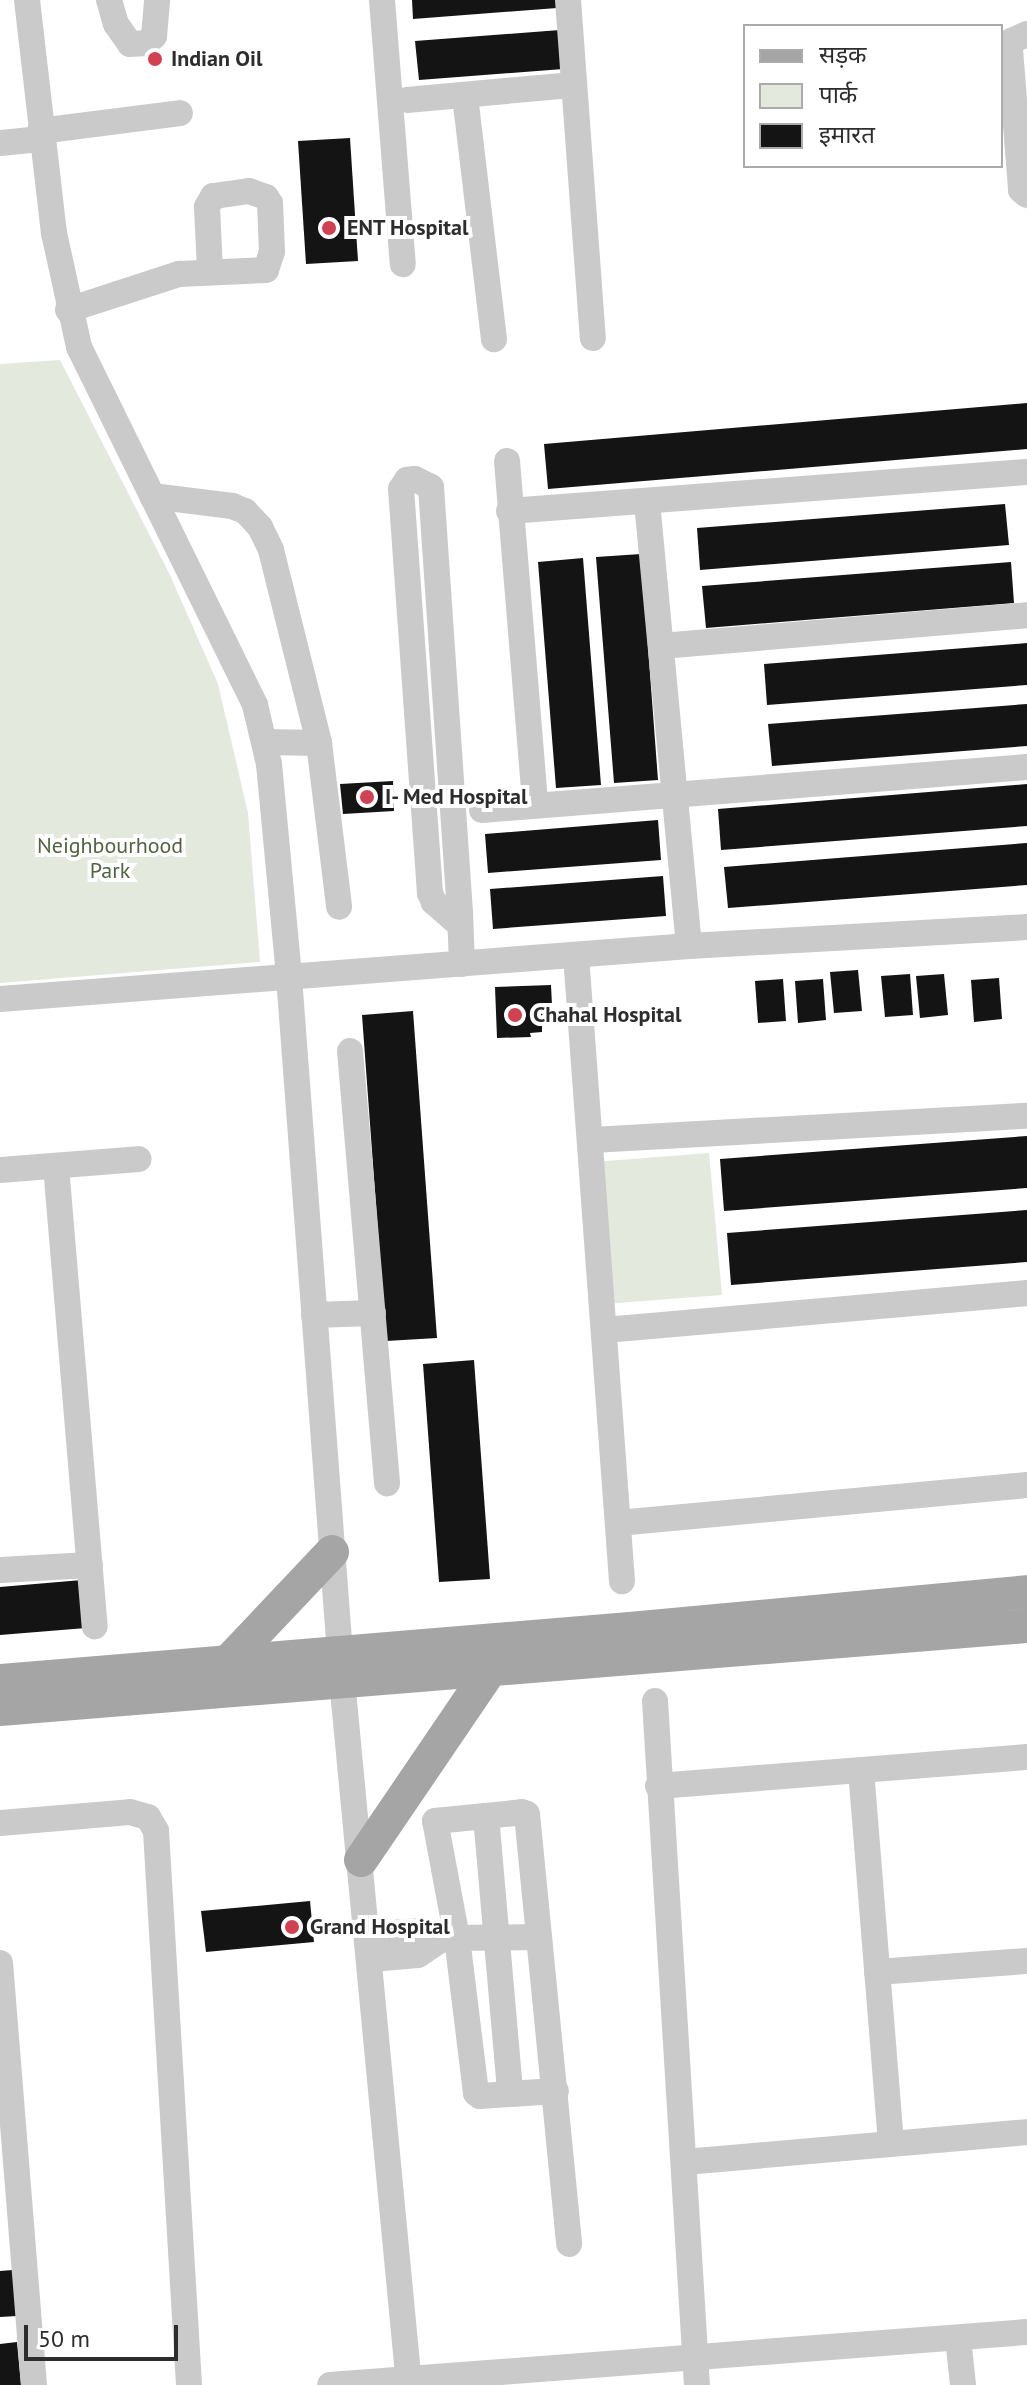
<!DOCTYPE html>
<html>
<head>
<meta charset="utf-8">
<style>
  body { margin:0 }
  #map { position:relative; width:1027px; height:2385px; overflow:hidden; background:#fff; font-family:"PT Sans","Noto Sans Devanagari",sans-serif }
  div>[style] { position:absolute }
  .green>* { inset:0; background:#e3e9dc }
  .building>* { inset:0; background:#141414 }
  .minor>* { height:26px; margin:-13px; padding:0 13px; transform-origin:13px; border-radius:13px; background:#cacaca }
  .major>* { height:34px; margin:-17px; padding:0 17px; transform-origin:17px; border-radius:17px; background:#a5a5a5 }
  .dots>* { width:22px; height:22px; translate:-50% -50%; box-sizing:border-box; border:4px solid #fff; border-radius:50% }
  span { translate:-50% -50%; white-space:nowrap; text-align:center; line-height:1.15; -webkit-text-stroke:8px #fff; paint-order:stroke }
  .poi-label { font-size:22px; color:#2d2d2d; font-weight:700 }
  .left { translate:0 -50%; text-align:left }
  .park-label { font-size:22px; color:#51633f }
  .legend { position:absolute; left:743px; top:24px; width:260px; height:144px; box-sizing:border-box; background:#fff; border:2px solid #ababab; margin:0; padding:10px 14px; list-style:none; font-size:24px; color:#2d2d2d }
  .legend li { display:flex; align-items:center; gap:16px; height:40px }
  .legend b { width:40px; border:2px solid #ababab }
  .scale { position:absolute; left:24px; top:2325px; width:154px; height:36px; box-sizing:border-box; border:4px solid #2d2d2d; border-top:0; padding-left:10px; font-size:24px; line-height:28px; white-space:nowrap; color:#2d2d2d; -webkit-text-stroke:6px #fff; paint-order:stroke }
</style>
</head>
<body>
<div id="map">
  <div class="green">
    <i style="clip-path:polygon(60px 360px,170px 575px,218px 684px,248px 813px,260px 962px,0 983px,0 364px)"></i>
    <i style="clip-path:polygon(709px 1153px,722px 1295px,605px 1304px,593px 1162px)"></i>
  </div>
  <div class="building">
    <i style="clip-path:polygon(412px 0,557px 0,557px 8px,413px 19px)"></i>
    <i style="clip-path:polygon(560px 30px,563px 69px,419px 80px,415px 41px)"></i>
    <i style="clip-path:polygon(350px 138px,358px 261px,306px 264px,298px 141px)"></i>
    <i style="clip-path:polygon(1027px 403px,1027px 449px,548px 489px,544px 444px)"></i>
    <i style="clip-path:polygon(1005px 504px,1009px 545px,700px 570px,697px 528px)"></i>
    <i style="clip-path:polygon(641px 554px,658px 780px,614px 783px,596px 557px)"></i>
    <i style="clip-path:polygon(583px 558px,601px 785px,556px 788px,538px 562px)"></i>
    <i style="clip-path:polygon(1011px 562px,1014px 603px,706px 628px,702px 586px)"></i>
    <i style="clip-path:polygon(1027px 643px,1027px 685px,767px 705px,764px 664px)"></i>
    <i style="clip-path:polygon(1027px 704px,1027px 746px,772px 766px,768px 724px)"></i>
    <i style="clip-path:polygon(393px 781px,394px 811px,343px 814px,340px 784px)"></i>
    <i style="clip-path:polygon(1027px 784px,1027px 826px,721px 850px,718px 809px)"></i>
    <i style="clip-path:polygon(658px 820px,661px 860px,488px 873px,485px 834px)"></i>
    <i style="clip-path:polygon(1027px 843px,1027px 885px,728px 908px,724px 867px)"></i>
    <i style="clip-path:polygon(663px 876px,666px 916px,493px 929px,490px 889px)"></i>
    <i style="clip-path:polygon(858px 970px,862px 1011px,834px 1013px,830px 972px)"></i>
    <i style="clip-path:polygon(910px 974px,913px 1015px,885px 1017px,881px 976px)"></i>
    <i style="clip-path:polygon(944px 974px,948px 1015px,920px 1018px,916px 976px)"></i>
    <i style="clip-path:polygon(999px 978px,1002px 1019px,974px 1022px,971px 980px)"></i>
    <i style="clip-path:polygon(783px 979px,786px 1021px,758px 1023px,755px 981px)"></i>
    <i style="clip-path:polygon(823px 979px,826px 1020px,798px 1023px,795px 981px)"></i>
    <i style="clip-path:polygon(551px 985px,553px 1025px,542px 1026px,542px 1032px,530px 1033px,531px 1037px,497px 1038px,495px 987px)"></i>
    <i style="clip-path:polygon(413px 1011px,437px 1338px,386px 1341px,362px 1015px)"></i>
    <i style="clip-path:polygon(1027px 1136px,1027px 1188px,724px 1211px,720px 1159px)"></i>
    <i style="clip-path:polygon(1027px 1210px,1027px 1262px,731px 1285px,727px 1233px)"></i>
    <i style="clip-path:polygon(474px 1360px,490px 1579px,439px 1582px,423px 1364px)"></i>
    <i style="clip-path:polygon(82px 1580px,86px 1628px,0 1635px,0 1587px)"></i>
    <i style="clip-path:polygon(310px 1901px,314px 1942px,206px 1952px,201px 1911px)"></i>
    <i style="clip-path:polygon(13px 2270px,17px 2316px,0 2317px,0 2271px)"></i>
    <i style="clip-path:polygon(17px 2342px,21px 2385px,0 2385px,0 2344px)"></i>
  </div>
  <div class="minor">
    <i style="left:27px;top:0;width:235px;rotate:83.4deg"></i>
    <i style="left:54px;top:233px;width:117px;rotate:77.6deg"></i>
    <i style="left:79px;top:347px;width:399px;rotate:63.8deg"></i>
    <i style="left:255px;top:705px;width:61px;rotate:76.7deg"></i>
    <i style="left:269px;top:764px;width:214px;rotate:84.6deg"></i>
    <i style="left:289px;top:977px;width:705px;rotate:85.69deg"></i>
    <i style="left:342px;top:1680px;width:708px;rotate:84.57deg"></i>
    <i style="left:109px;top:0;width:25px;rotate:74deg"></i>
    <i style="left:116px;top:24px;width:24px;rotate:55deg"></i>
    <i style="left:130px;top:44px;width:17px;rotate:-3deg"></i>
    <i style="left:147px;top:43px;width:10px;rotate:-45deg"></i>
    <i style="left:154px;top:36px;width:36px;rotate:-85deg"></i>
    <i style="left:382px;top:0;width:265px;rotate:85.5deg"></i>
    <i style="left:568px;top:0;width:339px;rotate:85.8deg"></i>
    <i style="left:1027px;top:34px;width:17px;rotate:156deg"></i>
    <i style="left:1011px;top:41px;width:8px;rotate:97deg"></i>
    <i style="left:1010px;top:49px;width:141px;rotate:85.5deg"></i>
    <i style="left:1021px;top:190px;width:8px;rotate:40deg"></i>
    <i style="left:465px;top:96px;width:245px;rotate:83.2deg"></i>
    <i style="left:407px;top:100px;width:167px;rotate:-5.2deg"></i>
    <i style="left:40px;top:131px;width:141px;rotate:-7.3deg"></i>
    <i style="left:0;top:143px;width:41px;rotate:-5.6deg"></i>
    <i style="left:68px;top:310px;width:117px;rotate:-18deg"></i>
    <i style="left:179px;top:274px;width:87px;rotate:-2.6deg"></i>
    <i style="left:266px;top:270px;width:19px;rotate:-72deg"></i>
    <i style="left:272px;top:252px;width:49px;rotate:-92.3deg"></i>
    <i style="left:270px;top:203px;width:7px;rotate:-124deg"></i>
    <i style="left:266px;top:197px;width:18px;rotate:-161deg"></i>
    <i style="left:249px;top:191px;width:36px;rotate:172deg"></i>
    <i style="left:213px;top:196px;width:13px;rotate:119deg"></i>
    <i style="left:207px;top:207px;width:64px;rotate:87.3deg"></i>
    <i style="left:507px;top:461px;width:345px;rotate:85.3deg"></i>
    <i style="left:152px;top:496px;width:81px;rotate:7.1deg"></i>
    <i style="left:232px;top:506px;width:14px;rotate:21deg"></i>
    <i style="left:245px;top:511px;width:22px;rotate:47deg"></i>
    <i style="left:260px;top:527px;width:25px;rotate:64deg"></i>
    <i style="left:271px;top:550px;width:199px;rotate:76deg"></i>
    <i style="left:319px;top:743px;width:165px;rotate:83deg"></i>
    <i style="left:647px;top:502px;width:446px;rotate:84.6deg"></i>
    <i style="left:509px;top:511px;width:519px;rotate:-4.31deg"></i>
    <i style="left:661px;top:646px;width:367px;rotate:-4.8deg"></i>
    <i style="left:265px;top:742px;width:54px;rotate:1.1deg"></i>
    <i style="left:482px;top:810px;width:547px;rotate:-4.51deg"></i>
    <i style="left:460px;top:925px;width:35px;rotate:-139deg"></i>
    <i style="left:434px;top:902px;width:10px;rotate:-114deg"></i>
    <i style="left:430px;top:893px;width:405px;rotate:-94.1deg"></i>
    <i style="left:401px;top:489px;width:11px;rotate:-56deg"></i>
    <i style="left:407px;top:480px;width:8px;rotate:-7deg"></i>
    <i style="left:415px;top:479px;width:18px;rotate:27deg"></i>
    <i style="left:431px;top:487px;width:426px;rotate:86.1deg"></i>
    <i style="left:460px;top:912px;width:52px;rotate:87.8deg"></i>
    <i style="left:576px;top:955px;width:628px;rotate:85.8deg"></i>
    <i style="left:0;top:999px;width:691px;rotate:-4.4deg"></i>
    <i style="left:689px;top:946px;width:339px;rotate:-3.2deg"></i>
    <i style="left:350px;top:1051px;width:434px;rotate:85.1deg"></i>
    <i style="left:592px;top:1140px;width:436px;rotate:-3.2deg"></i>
    <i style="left:56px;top:1166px;width:462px;rotate:85.2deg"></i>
    <i style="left:0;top:1170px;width:139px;rotate:-4.5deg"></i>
    <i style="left:314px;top:1315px;width:59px;rotate:-1.9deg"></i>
    <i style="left:605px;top:1330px;width:424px;rotate:-5deg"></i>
    <i style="left:618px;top:1523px;width:411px;rotate:-5.3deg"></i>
    <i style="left:0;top:1570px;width:90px;rotate:-3.2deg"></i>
    <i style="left:655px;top:1701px;width:685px;rotate:86.49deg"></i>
    <i style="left:861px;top:1770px;width:374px;rotate:85.4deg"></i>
    <i style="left:658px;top:1786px;width:370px;rotate:-4.5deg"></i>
    <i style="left:486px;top:1816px;width:36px;rotate:-6deg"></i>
    <i style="left:522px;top:1812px;width:5px;rotate:22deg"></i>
    <i style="left:527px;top:1814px;width:432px;rotate:84.4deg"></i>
    <i style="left:0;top:1823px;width:130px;rotate:-4.8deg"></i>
    <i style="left:130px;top:1812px;width:19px;rotate:16deg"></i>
    <i style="left:148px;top:1817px;width:16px;rotate:60deg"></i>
    <i style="left:156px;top:1831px;width:555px;rotate:86.59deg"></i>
    <i style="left:368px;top:1934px;width:57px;rotate:-3deg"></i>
    <i style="left:425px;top:1931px;width:17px;rotate:31deg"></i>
    <i style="left:539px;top:1937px;width:82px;rotate:179.3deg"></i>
    <i style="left:457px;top:1938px;width:156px;rotate:83deg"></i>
    <i style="left:476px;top:2093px;width:5px;rotate:37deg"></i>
    <i style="left:480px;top:2096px;width:76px;rotate:-3.8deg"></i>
    <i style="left:371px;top:1959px;width:47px;rotate:-4.9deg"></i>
    <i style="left:418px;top:1955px;width:27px;rotate:-34deg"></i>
    <i style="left:440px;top:1940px;width:17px;rotate:-7deg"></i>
    <i style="left:457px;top:1938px;width:119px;rotate:-100.6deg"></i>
    <i style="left:435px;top:1821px;width:51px;rotate:-5.6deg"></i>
    <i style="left:486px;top:1816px;width:277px;rotate:85deg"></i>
    <i style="left:0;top:1963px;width:423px;rotate:85.4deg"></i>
    <i style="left:877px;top:1972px;width:150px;rotate:-4.2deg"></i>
    <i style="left:685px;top:2162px;width:343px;rotate:-5deg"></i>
    <i style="left:958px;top:2338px;width:47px;rotate:83.9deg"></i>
    <i style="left:330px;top:2385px;width:699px;rotate:-4.35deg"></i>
  </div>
  <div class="major">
    <i style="left:229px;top:1661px;width:150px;rotate:-46.6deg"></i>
    <i style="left:0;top:1681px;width:632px;rotate:-4.72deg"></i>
    <i style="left:630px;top:1629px;width:399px;rotate:-5.3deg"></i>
    <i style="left:0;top:1709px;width:1030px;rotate:-4.62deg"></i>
    <i style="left:361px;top:1860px;width:233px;rotate:-55.8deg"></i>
  </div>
  <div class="dots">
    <i style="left:155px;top:59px;background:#d24151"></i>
    <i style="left:329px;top:228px;background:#d24151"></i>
    <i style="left:367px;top:797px;background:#d24151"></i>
    <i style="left:515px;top:1015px;background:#d24151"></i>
    <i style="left:292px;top:1927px;background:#d24151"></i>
  </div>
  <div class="poi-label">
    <span class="left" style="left:171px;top:59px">Indian Oil</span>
    <span class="left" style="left:347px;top:228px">ENT Hospital</span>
    <span class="left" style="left:385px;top:797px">I- Med Hospital</span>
    <span class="left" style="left:533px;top:1015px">Chahal Hospital</span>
    <span class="left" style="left:310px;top:1927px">Grand Hospital</span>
  </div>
  <div class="park-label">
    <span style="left:110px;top:858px">Neighbourhood<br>Park</span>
  </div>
  <ul class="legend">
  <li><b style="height:10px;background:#a5a5a5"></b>सड़क</li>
  <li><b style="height:22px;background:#e3e9dc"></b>पार्क</li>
  <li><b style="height:22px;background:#141414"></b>इमारत</li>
  </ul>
  <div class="scale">50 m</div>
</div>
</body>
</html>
